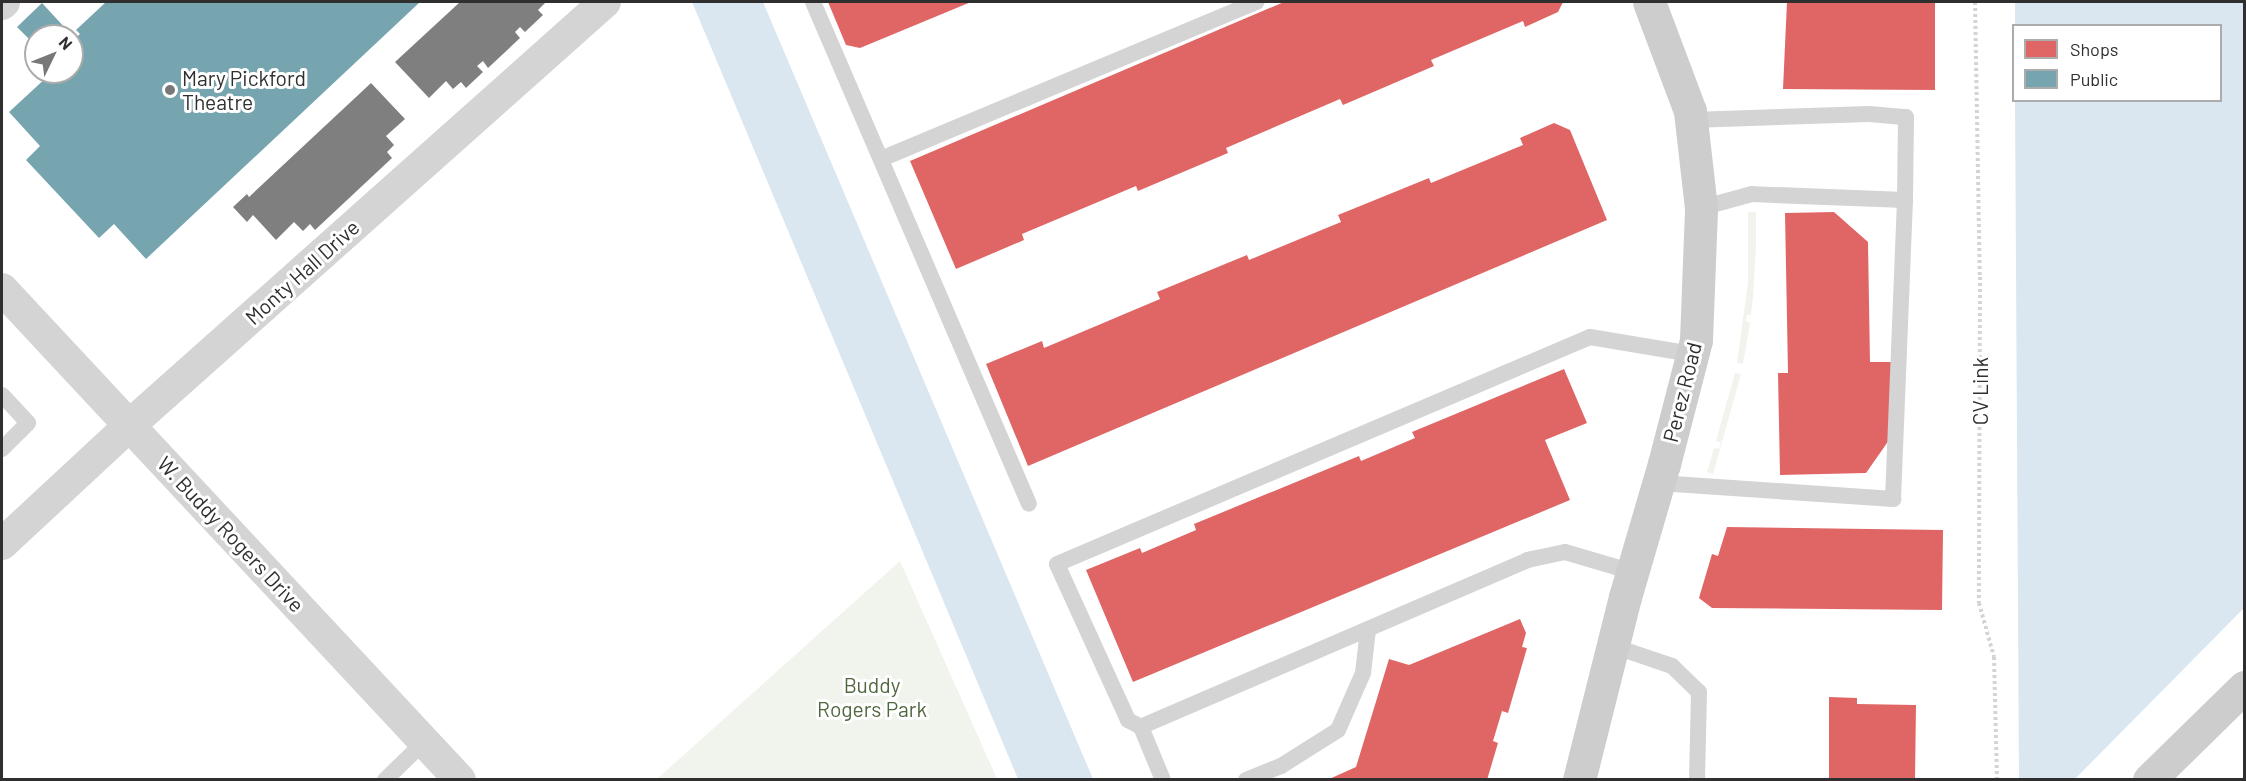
<!DOCTYPE html>
<html>
<head>
<meta charset="utf-8">
<style>
  body { margin:0 }
  #map { position:relative; width:2246px; height:781px; overflow:hidden; background:#fff; font-family:Barlow,sans-serif }
  div>[style] { position:absolute }
  .green>* { inset:0; background:#f0f4ec }
  .water>* { inset:0; background:#dbe7f0 }
  .pier>* { inset:0; background:#fff }
  .shops>* { inset:0; background:#e06666 }
  .public>* { inset:0; background:#76a5af }
  .building>* { inset:0; background:#7f7f7f }
  .path>* { height:4px; margin-top:-2px; transform-origin:0; background:repeating-linear-gradient(90deg,#d4d4d4 0 3px,transparent 0 6px) }
  .service>* { height:16px; margin:-8px; padding:0 8px; transform-origin:8px; border-radius:8px; background:#d4d4d4 }
  .minor>* { height:32px; margin:-16px; padding:0 16px; transform-origin:16px; border-radius:16px; background:#d4d4d4 }
  .secondary>* { height:33px; margin:-16.5px; padding:0 16.5px; transform-origin:16.5px; border-radius:16.5px; background:#cdcdcd }
  .dots>* { width:16px; height:16px; translate:-50% -50%; box-sizing:border-box; border:3px solid #fff; border-radius:50% }
  span { translate:-50% -50%; white-space:nowrap; text-align:center; line-height:1.15; -webkit-text-stroke:6px #fff; paint-order:stroke }
  .poi-label { font-size:21px; color:#2f2f2f }
  .left { translate:0 -50%; text-align:left }
  .street-label { font-size:21px; color:#2f2f2f }
  .park-label { font-size:21px; color:#51673f }
  .frame { position:absolute; inset:0; border:3px solid #2f2f2f; pointer-events:none }
  .legend { position:absolute; left:2012px; top:24px; width:210px; height:78px; box-sizing:border-box; background:#fff; border:2px solid #acacac; margin:0; padding:8px 10px; list-style:none; font-size:18px; color:#2f2f2f }
  .legend li { display:flex; align-items:center; gap:12px; height:30px }
  .legend b { width:30px; border:2px solid #acacac }
  .north { position:absolute; left:24px; top:24px; width:60px; height:60px; box-sizing:border-box; background:#fff; border:2px solid #acacac; border-radius:50%; rotate:47deg; font-size:16px; font-weight:700; line-height:24px; text-align:center; color:#2f2f2f }
  .north::after { content:''; display:block; margin:auto; width:21px; height:27px; background:#787878; clip-path:polygon(50% 0,100% 100%,50% 72%,0 100%) }
</style>
</head>
<body>
<div id="map">
  <div class="green">
    <i style="clip-path:polygon(1748px 212px,1756px 212px,1756px 247px,1753px 295px,1751px 315px,1747px 315px,1746px 321px,1750px 323px,1743px 364px,1737px 363px,1748px 283px)"></i>
    <i style="clip-path:polygon(1735px 373px,1741px 374px,1713px 474px,1707px 472px,1714px 448px,1719px 449px,1721px 442px,1716px 441px)"></i>
    <i style="clip-path:polygon(900px 561px,997px 779px,657px 779px)"></i>
  </div>
  <div class="water">
    <i style="clip-path:polygon(692px 2px,763px 2px,1093px 779px,1018px 779px)"></i>
    <i style="clip-path:polygon(2015px 2px,2244px 2px,2244px 779px,2019px 779px,2015px 101px,2220px 100px,2220px 26px,2015px 25px)"></i>
  </div>
  <div class="pier">
    <i style="clip-path:polygon(2244px 608px,2244px 779px,2075px 779px)"></i>
  </div>
  <div class="shops">
    <i style="clip-path:polygon(828px 2px,971px 2px,860px 48px,846px 45px)"></i>
    <i style="clip-path:polygon(1284px 2px,1563px 2px,1558px 12px,1525px 27px,1523px 21px,1431px 60px,1434px 66px,1343px 105px,1340px 99px,1226px 148px,1228px 153px,1138px 191px,1136px 186px,1022px 234px,1024px 240px,956px 269px,910px 161px)"></i>
    <i style="clip-path:polygon(1787px 2px,1935px 2px,1935px 90px,1783px 89px)"></i>
    <i style="clip-path:polygon(1554px 123px,1570px 130px,1607px 220px,1028px 466px,986px 364px,1042px 341px,1044px 348px,1160px 299px,1157px 292px,1247px 255px,1249px 260px,1341px 222px,1338px 215px,1429px 178px,1431px 183px,1523px 145px,1520px 138px)"></i>
    <i style="clip-path:polygon(1834px 212px,1868px 242px,1870px 362px,1893px 362px,1894px 433px,1866px 473px,1780px 475px,1778px 373px,1788px 373px,1785px 213px)"></i>
    <i style="clip-path:polygon(1564px 369px,1587px 423px,1545px 440px,1570px 500px,1133px 682px,1086px 570px,1140px 548px,1142px 553px,1196px 530px,1194px 524px,1359px 456px,1361px 461px,1415px 438px,1412px 432px)"></i>
    <i style="clip-path:polygon(1727px 527px,1943px 530px,1942px 610px,1712px 608px,1699px 598px,1712px 554px,1718px 556px)"></i>
    <i style="clip-path:polygon(1520px 619px,1526px 633px,1522px 647px,1527px 648px,1508px 713px,1502px 711px,1493px 741px,1498px 743px,1487px 780px,1327px 780px,1356px 767px,1389px 659px,1409px 665px)"></i>
    <i style="clip-path:polygon(1829px 697px,1857px 698px,1857px 704px,1916px 705px,1915px 780px,1829px 780px)"></i>
  </div>
  <div class="public">
    <i style="clip-path:polygon(106px 2px,420px 2px,146px 259px,114px 224px,99px 238px,26px 160px,40px 146px,9px 112px,48px 76px,43px 72px,72px 72px,72px 41px,80px 34px,76px 30px)"></i>
    <i style="clip-path:polygon(42px 3px,66px 29px,63px 32px,66px 36px,36px 36px,36px 46px,17px 27px)"></i>
  </div>
  <div class="building">
    <i style="clip-path:polygon(460px 2px,545px 3px,538px 10px,543px 15px,525px 32px,520px 27px,515px 32px,520px 38px,488px 68px,483px 61px,477px 66px,483px 72px,466px 88px,461px 82px,453px 89px,446px 81px,429px 98px,395px 62px)"></i>
    <i style="clip-path:polygon(371px 83px,405px 119px,386px 136px,394px 145px,387px 152px,392px 158px,315px 230px,310px 224px,303px 231px,294px 222px,276px 240px,253px 215px,247px 222px,233px 207px,247px 194px,249px 197px)"></i>
  </div>
  <div class="path">
    <i style="left:1975px;top:2px;width:275px;rotate:89deg"></i>
    <i style="left:1980px;top:277px;width:326px;rotate:90.2deg"></i>
    <i style="left:1979px;top:603px;width:56px;rotate:74.5deg"></i>
    <i style="left:1994px;top:657px;width:123px;rotate:88.6deg"></i>
  </div>
  <div class="service">
    <i style="left:813px;top:2px;width:546px;rotate:66.72deg"></i>
    <i style="left:1691px;top:120px;width:178px;rotate:-1.9deg"></i>
    <i style="left:1869px;top:114px;width:37px;rotate:5deg"></i>
    <i style="left:1906px;top:117px;width:83px;rotate:90.7deg"></i>
    <i style="left:881px;top:159px;width:407px;rotate:-22.7deg"></i>
    <i style="left:2px;top:395px;width:38px;rotate:47deg"></i>
    <i style="left:28px;top:423px;width:37px;rotate:135deg"></i>
    <i style="left:1659px;top:483px;width:235px;rotate:3.9deg"></i>
    <i style="left:1893px;top:499px;width:299px;rotate:-87.7deg"></i>
    <i style="left:1905px;top:200px;width:153px;rotate:-177.8deg"></i>
    <i style="left:1752px;top:194px;width:53px;rotate:164.6deg"></i>
    <i style="left:1633px;top:572px;width:71px;rotate:-163.6deg"></i>
    <i style="left:1565px;top:552px;width:38px;rotate:168deg"></i>
    <i style="left:1528px;top:560px;width:421px;rotate:156.7deg"></i>
    <i style="left:1141px;top:727px;width:15px;rotate:-152deg"></i>
    <i style="left:1128px;top:720px;width:171px;rotate:-114.5deg"></i>
    <i style="left:1057px;top:564px;width:579px;rotate:-23.07deg"></i>
    <i style="left:1590px;top:337px;width:103px;rotate:9.5deg"></i>
    <i style="left:1613px;top:646px;width:62px;rotate:18.7deg"></i>
    <i style="left:1672px;top:666px;width:37px;rotate:44deg"></i>
    <i style="left:1699px;top:692px;width:88px;rotate:91.3deg"></i>
    <i style="left:1141px;top:727px;width:57px;rotate:67.5deg"></i>
    <i style="left:385px;top:780px;width:56px;rotate:-44.3deg"></i>
    <i style="left:1246px;top:780px;width:38px;rotate:-22deg"></i>
    <i style="left:1281px;top:766px;width:67px;rotate:-32.3deg"></i>
    <i style="left:1338px;top:730px;width:62px;rotate:-66.3deg"></i>
    <i style="left:1363px;top:673px;width:43px;rotate:-83.4deg"></i>
  </div>
  <div class="minor">
    <i style="left:2px;top:4px;width:3px;rotate:-45deg"></i>
    <i style="left:2px;top:289px;width:671px;rotate:46.99deg"></i>
    <i style="left:2px;top:544px;width:175px;rotate:-42.9deg"></i>
    <i style="left:130px;top:425px;width:636px;rotate:-41.69deg"></i>
  </div>
  <div class="secondary">
    <i style="left:1579px;top:780px;width:189px;rotate:-75.9deg"></i>
    <i style="left:1625px;top:597px;width:139px;rotate:-73.7deg"></i>
    <i style="left:1664px;top:464px;width:128px;rotate:-75.5deg"></i>
    <i style="left:1696px;top:340px;width:132px;rotate:-87.8deg"></i>
    <i style="left:1701px;top:208px;width:98px;rotate:-96.5deg"></i>
    <i style="left:1690px;top:111px;width:116px;rotate:-110.6deg"></i>
    <i style="left:2149px;top:780px;width:133px;rotate:-44.4deg"></i>
  </div>
  <div class="dots">
    <i style="left:170px;top:90px;background:#787878"></i>
  </div>
  <div class="poi-label">
    <span class="left" style="left:182px;top:90px">Mary Pickford<br>Theatre</span>
  </div>
  <div class="street-label">
    <span style="left:302px;top:272px;rotate:-42deg">Monty Hall Drive</span>
    <span style="left:1980px;top:391px;rotate:-90deg">CV Link</span>
    <span style="left:1682px;top:392px;rotate:-76deg">Perez Road</span>
    <span style="left:231px;top:534px;rotate:47deg">W. Buddy Rogers Drive</span>
  </div>
  <div class="park-label">
    <span style="left:872px;top:697px">Buddy<br>Rogers Park</span>
  </div>
  <div class="frame"></div>
  <ul class="legend">
  <li><b style="height:16px;background:#e06666"></b>Shops</li>
  <li><b style="height:16px;background:#76a5af"></b>Public</li>
  </ul>
  <div class="north">N</div>
</div>
</body>
</html>
